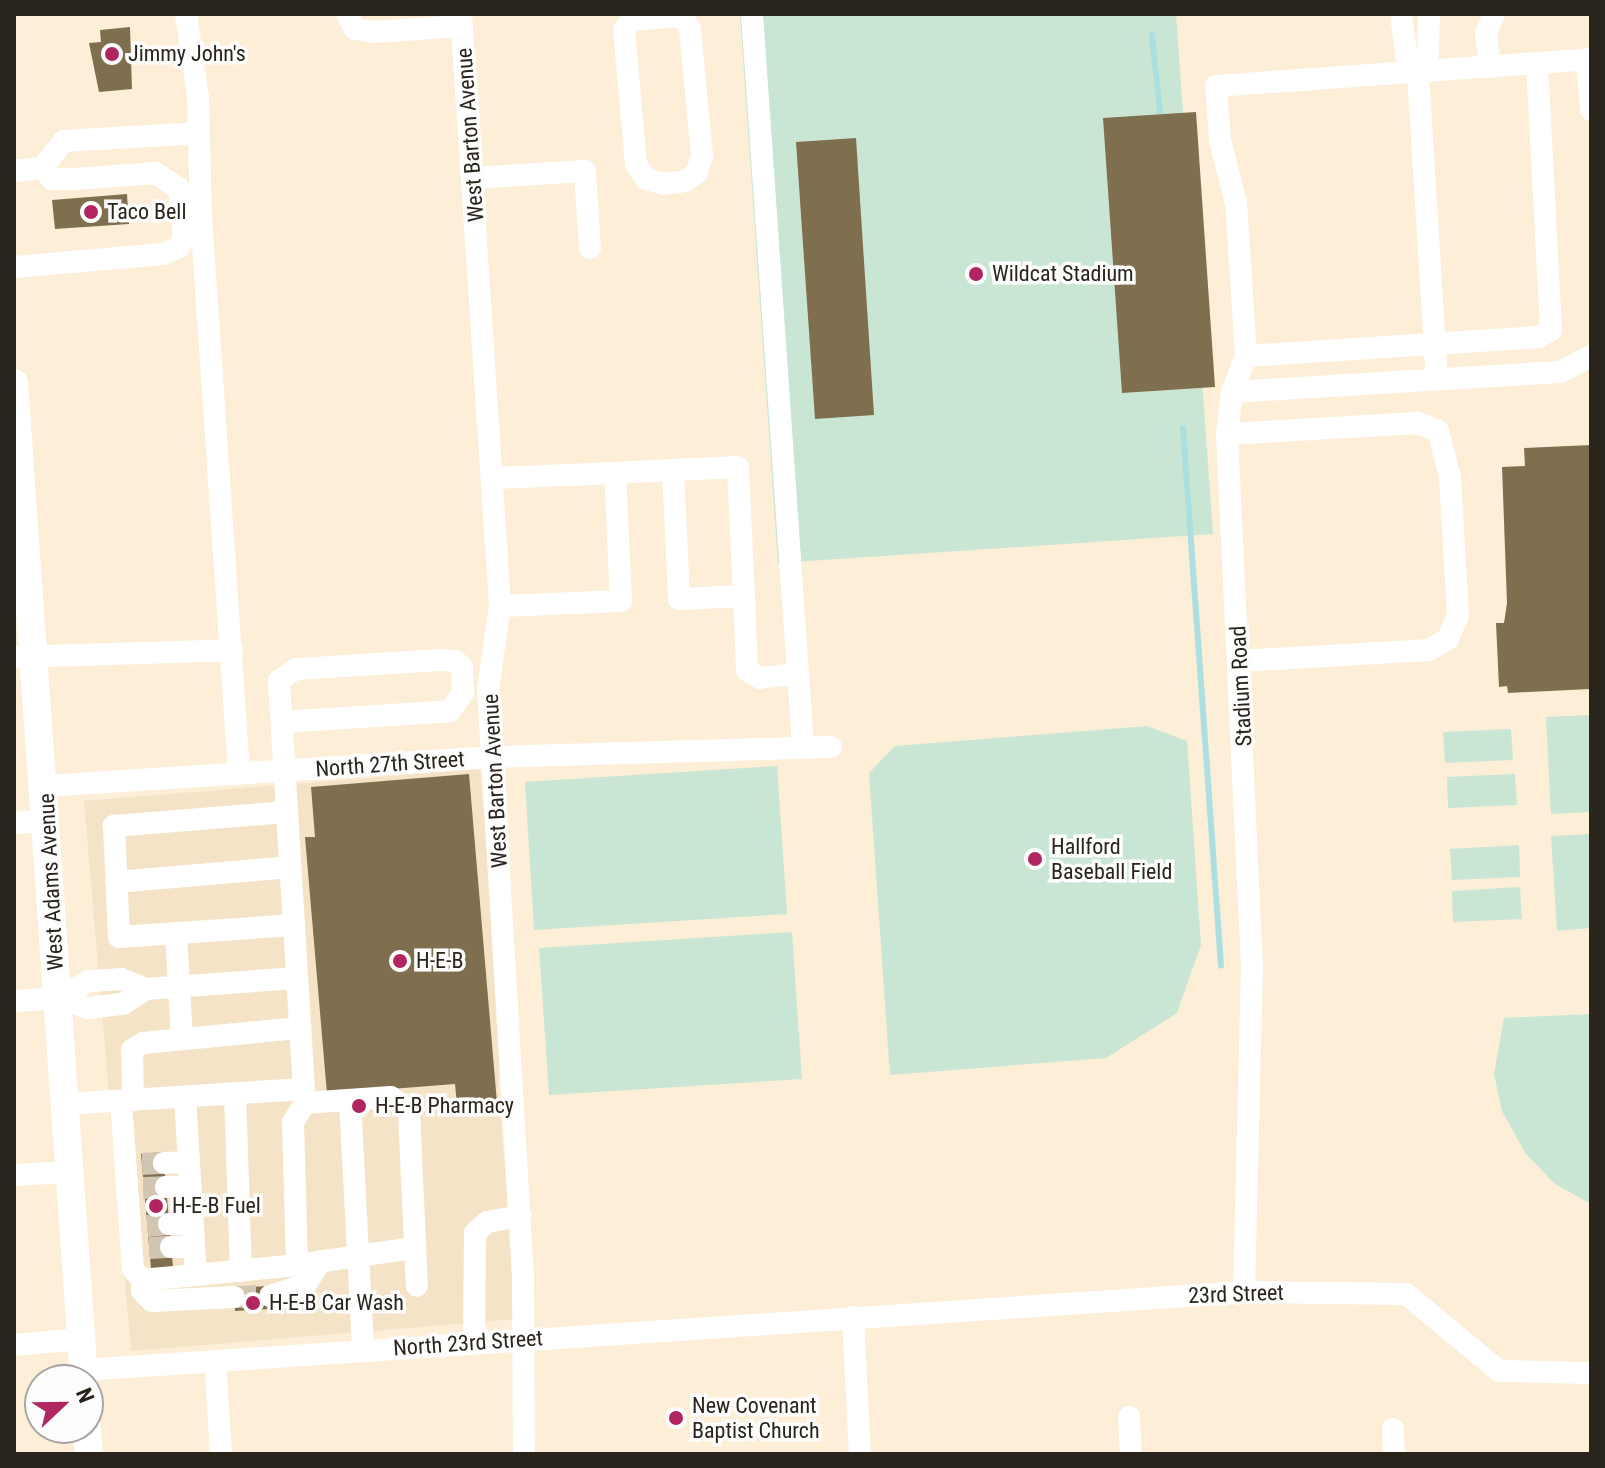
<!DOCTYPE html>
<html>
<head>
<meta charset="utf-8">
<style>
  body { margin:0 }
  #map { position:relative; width:1605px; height:1468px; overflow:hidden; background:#fceed7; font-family:"Roboto Condensed",sans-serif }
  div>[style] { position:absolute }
  .built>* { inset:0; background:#f4e3c6 }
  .green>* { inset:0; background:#c9e6d5 }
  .stream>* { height:6px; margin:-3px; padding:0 3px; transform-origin:3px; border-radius:3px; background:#aedfe0 }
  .building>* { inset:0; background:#806f4f }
  .minor-tunnel>* { height:22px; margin-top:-11px; transform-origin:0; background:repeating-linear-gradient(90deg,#d2c6b2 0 22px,transparent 0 33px) }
  .minor>* { height:22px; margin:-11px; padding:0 11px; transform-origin:11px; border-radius:11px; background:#fff }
  .major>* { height:28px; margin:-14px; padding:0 14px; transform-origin:14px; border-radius:14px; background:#fff }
  .dots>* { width:22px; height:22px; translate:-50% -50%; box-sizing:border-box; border:4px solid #fdfdfd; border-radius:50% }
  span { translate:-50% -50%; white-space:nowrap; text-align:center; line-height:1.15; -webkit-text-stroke:7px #fdfdfd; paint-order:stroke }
  .poi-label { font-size:22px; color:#2a251c }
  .left { translate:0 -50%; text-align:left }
  .street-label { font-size:22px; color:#2a251c }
  .frame { position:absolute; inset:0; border:16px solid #2a251c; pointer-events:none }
  .north { position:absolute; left:24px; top:1364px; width:80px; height:80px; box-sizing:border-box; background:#fdfdfd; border:2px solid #a9a7a3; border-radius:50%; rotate:68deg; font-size:22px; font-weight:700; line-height:32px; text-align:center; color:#2a251c }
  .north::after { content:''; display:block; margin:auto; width:28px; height:36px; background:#b12560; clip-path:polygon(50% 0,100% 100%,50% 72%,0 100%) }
</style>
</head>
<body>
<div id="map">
  <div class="built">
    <i style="clip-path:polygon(480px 769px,503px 1044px,498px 1084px,517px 1319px,131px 1351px,84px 801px)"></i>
  </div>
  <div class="green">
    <i style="clip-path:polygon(740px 14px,1176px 14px,1213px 534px,778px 563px)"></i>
    <i style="clip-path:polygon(1591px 715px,1591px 812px,1551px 814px,1546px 717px)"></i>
    <i style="clip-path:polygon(1147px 726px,1187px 741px,1201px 945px,1177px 1013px,1106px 1058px,890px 1075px,869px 773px,895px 746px)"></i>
    <i style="clip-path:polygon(1511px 729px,1513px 760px,1445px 763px,1443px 732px)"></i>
    <i style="clip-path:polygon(777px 766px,787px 914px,534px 930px,525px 782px)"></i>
    <i style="clip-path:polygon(1515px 774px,1517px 805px,1448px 808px,1447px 777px)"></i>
    <i style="clip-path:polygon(1591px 834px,1591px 928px,1557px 931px,1551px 836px)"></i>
    <i style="clip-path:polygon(1519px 845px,1520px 877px,1452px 880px,1450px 849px)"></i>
    <i style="clip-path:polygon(1520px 887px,1522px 919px,1453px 922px,1452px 891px)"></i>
    <i style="clip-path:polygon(792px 932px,802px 1079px,549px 1095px,539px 948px)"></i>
    <i style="clip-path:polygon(1591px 1014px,1591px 1204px,1555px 1184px,1526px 1154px,1502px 1111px,1494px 1074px,1504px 1018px)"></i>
  </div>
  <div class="stream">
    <i style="left:1152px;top:35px;width:77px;rotate:84.1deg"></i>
    <i style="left:1183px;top:428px;width:539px;rotate:85.96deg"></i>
  </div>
  <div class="building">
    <i style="clip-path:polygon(130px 27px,132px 89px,99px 92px,89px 43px,101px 42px,100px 30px)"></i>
    <i style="clip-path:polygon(1196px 112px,1215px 387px,1122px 393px,1103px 118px)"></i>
    <i style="clip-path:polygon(856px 138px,874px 415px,815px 419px,796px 142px)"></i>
    <i style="clip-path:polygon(127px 194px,129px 224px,55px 229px,52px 200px)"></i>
    <i style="clip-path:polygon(1591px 445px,1590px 689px,1508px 693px,1507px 686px,1499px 687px,1496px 623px,1504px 623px,1507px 603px,1502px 467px,1525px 466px,1524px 448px)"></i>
    <i style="clip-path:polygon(469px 774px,497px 1103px,457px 1106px,455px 1084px,327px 1094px,305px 837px,315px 837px,311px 787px)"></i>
    <i style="clip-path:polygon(163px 1152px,173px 1267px,151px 1268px,141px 1154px)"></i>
    <i style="clip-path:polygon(269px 1286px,271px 1309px,235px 1311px,234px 1288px)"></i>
  </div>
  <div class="minor-tunnel">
    <i style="left:142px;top:1164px;width:22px;rotate:-3deg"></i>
    <i style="left:143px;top:1188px;width:23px;rotate:-2deg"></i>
    <i style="left:147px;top:1226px;width:22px;rotate:-5deg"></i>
    <i style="left:149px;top:1248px;width:22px;rotate:-3deg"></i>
    <i style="left:234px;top:1297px;width:36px;rotate:-2deg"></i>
  </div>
  <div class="minor">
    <i style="left:186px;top:14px;width:84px;rotate:81.8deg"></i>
    <i style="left:198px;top:97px;width:119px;rotate:88.6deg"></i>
    <i style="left:201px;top:216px;width:559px;rotate:86.1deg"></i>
    <i style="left:347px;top:14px;width:17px;rotate:62deg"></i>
    <i style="left:355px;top:29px;width:19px;rotate:9deg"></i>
    <i style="left:374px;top:32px;width:88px;rotate:-3.9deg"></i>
    <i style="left:461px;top:14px;width:593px;rotate:86.23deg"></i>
    <i style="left:500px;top:606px;width:84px;rotate:98.2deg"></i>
    <i style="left:488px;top:689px;width:589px;rotate:86.59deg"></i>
    <i style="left:523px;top:1277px;width:177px;rotate:89.7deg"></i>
    <i style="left:752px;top:14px;width:661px;rotate:86.01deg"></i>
    <i style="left:1401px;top:14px;width:40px;rotate:82.9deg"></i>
    <i style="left:1406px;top:54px;width:22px;rotate:56deg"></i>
    <i style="left:1418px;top:72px;width:308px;rotate:86.5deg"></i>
    <i style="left:682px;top:16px;width:15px;rotate:58deg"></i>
    <i style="left:690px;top:29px;width:127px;rotate:84.6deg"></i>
    <i style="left:702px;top:155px;width:19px;rotate:106deg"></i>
    <i style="left:697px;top:173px;width:14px;rotate:146deg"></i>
    <i style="left:685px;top:181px;width:21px;rotate:172deg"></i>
    <i style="left:664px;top:184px;width:19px;rotate:-164deg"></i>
    <i style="left:646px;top:179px;width:18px;rotate:-124deg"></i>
    <i style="left:636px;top:164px;width:135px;rotate:-95.1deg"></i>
    <i style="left:624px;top:30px;width:12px;rotate:-55deg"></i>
    <i style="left:631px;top:20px;width:51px;rotate:-4.5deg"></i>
    <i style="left:1587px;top:59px;width:51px;rotate:85.5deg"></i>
    <i style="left:1418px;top:65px;width:15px;rotate:-48deg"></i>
    <i style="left:1428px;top:54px;width:40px;rotate:-88.6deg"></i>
    <i style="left:1490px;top:67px;width:33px;rotate:-97deg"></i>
    <i style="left:1486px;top:34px;width:22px;rotate:-68deg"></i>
    <i style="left:42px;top:168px;width:35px;rotate:-51deg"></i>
    <i style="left:64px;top:141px;width:135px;rotate:-3.4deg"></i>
    <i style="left:14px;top:171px;width:28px;rotate:-6deg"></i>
    <i style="left:42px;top:168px;width:15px;rotate:48deg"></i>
    <i style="left:52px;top:179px;width:23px"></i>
    <i style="left:75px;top:179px;width:81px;rotate:-4.2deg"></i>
    <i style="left:156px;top:173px;width:28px;rotate:35deg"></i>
    <i style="left:179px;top:189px;width:47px;rotate:83.9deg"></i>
    <i style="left:184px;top:236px;width:12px;rotate:114deg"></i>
    <i style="left:179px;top:247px;width:17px;rotate:156deg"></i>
    <i style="left:163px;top:254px;width:150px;rotate:175deg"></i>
    <i style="left:473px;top:178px;width:112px;rotate:-3.6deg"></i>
    <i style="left:585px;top:171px;width:77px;rotate:86.3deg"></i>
    <i style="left:1246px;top:356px;width:294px;rotate:-3.7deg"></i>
    <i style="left:1539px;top:337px;width:14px;rotate:-30deg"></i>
    <i style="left:1551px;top:330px;width:267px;rotate:-93deg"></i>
    <i style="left:1232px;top:392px;width:329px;rotate:-3.5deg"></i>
    <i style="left:1560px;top:372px;width:35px;rotate:-27deg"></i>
    <i style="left:1227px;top:434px;width:191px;rotate:-3.3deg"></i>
    <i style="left:1418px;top:423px;width:22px;rotate:22deg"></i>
    <i style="left:1438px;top:431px;width:48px;rotate:75.4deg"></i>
    <i style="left:1450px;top:477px;width:138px;rotate:86.7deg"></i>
    <i style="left:1458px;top:615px;width:26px;rotate:113deg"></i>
    <i style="left:1448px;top:639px;width:22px;rotate:150deg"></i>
    <i style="left:1429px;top:650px;width:188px;rotate:176.7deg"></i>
    <i style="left:615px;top:473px;width:58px;rotate:-3deg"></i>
    <i style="left:673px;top:470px;width:129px;rotate:87.3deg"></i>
    <i style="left:679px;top:599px;width:65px;rotate:-2.6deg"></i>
    <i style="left:744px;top:596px;width:129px;rotate:-92.7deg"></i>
    <i style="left:738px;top:467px;width:65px;rotate:177.4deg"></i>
    <i style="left:494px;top:478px;width:121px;rotate:-2.4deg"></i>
    <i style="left:615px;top:473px;width:128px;rotate:87.3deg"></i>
    <i style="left:621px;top:601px;width:121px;rotate:177.6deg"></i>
    <i style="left:744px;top:596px;width:74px;rotate:87.7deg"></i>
    <i style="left:747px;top:670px;width:15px;rotate:32deg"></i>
    <i style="left:760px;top:678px;width:38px;rotate:-7deg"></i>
    <i style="left:798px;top:673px;width:74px;rotate:86.1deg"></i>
    <i style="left:14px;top:657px;width:218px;rotate:-1.8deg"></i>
    <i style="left:282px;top:722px;width:168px;rotate:-3.7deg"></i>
    <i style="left:450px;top:711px;width:22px;rotate:-54deg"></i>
    <i style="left:463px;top:693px;width:26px;rotate:-92deg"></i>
    <i style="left:462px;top:667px;width:9px;rotate:-139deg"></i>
    <i style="left:455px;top:661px;width:15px;rotate:-176deg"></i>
    <i style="left:440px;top:660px;width:145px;rotate:176.4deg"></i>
    <i style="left:295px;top:669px;width:20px;rotate:143deg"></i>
    <i style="left:279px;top:681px;width:423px;rotate:86.5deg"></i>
    <i style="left:305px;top:1103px;width:86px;rotate:-4deg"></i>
    <i style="left:391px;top:1097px;width:23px;rotate:40deg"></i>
    <i style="left:409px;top:1112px;width:174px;rotate:87.4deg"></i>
    <i style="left:45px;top:786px;width:449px;rotate:-3.7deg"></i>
    <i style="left:493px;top:757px;width:338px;rotate:-1.7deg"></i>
    <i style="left:287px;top:812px;width:174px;rotate:175.4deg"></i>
    <i style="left:114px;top:826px;width:111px;rotate:87.4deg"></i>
    <i style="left:119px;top:937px;width:175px;rotate:-3.9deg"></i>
    <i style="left:14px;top:823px;width:33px;rotate:-5deg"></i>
    <i style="left:116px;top:882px;width:175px;rotate:-4.9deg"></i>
    <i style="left:176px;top:933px;width:106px;rotate:86.8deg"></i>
    <i style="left:146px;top:989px;width:151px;rotate:-4.2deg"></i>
    <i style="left:14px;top:1001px;width:44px;rotate:-3.9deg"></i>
    <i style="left:58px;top:998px;width:32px;rotate:18deg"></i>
    <i style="left:88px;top:1008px;width:35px;rotate:-7deg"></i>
    <i style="left:123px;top:1004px;width:27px;rotate:-33deg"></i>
    <i style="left:146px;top:989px;width:27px;rotate:-158deg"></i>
    <i style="left:121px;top:979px;width:32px;rotate:176deg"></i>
    <i style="left:89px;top:981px;width:35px;rotate:151deg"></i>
    <i style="left:235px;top:1093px;width:178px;rotate:88.1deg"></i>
    <i style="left:185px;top:1097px;width:178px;rotate:86.5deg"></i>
    <i style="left:196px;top:1275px;width:101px;rotate:-5.7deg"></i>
    <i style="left:133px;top:1100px;width:50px;rotate:-91.1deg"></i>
    <i style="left:132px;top:1050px;width:13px;rotate:-32deg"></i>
    <i style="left:143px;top:1043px;width:158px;rotate:-5.5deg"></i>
    <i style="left:350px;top:1100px;width:251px;rotate:87deg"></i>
    <i style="left:121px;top:1101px;width:168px;rotate:85.9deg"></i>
    <i style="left:133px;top:1269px;width:14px;rotate:51deg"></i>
    <i style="left:142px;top:1280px;width:54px;rotate:-5.3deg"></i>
    <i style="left:305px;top:1103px;width:22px;rotate:122deg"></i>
    <i style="left:293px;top:1122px;width:143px;rotate:88.4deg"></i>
    <i style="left:297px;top:1265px;width:118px;rotate:-8.3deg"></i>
    <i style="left:65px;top:1104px;width:239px;rotate:-3.6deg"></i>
    <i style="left:164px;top:1163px;width:25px;rotate:-2deg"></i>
    <i style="left:14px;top:1175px;width:55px;rotate:-3.1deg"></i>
    <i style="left:166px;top:1187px;width:24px;rotate:-2deg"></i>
    <i style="left:169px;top:1224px;width:23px"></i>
    <i style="left:171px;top:1247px;width:22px"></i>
    <i style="left:142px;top:1280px;width:11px;rotate:90deg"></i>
    <i style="left:142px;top:1291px;width:14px;rotate:45deg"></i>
    <i style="left:152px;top:1301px;width:82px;rotate:-2.8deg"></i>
    <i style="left:1244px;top:1292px;width:325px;rotate:-88.6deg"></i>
    <i style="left:1252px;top:967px;width:534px;rotate:-92.69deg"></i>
    <i style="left:1227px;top:434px;width:42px;rotate:-83.2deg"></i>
    <i style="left:1232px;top:392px;width:39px;rotate:-69deg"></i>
    <i style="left:1246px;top:356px;width:153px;rotate:-93.7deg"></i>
    <i style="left:1236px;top:203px;width:65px;rotate:-104.3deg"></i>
    <i style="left:1220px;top:140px;width:54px;rotate:-94.2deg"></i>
    <i style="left:1216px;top:86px;width:376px;rotate:-4.1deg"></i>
    <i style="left:270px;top:1296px;width:38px;rotate:-18deg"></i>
    <i style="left:306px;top:1284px;width:27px;rotate:-57deg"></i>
    <i style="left:853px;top:1317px;width:137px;rotate:87.1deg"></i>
    <i style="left:474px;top:1343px;width:110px;rotate:-89.5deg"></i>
    <i style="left:475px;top:1233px;width:16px;rotate:-43deg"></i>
    <i style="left:487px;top:1222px;width:34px;rotate:-10deg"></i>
    <i style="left:14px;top:1345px;width:67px;rotate:-5.1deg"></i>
    <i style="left:215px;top:1361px;width:93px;rotate:86.3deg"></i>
    <i style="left:83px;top:1370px;width:1164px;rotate:-3.84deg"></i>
    <i style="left:1244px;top:1292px;width:162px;rotate:0.7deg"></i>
    <i style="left:1406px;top:1294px;width:121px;rotate:39.6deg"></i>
    <i style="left:1499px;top:1371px;width:92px;rotate:1.2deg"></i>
    <i style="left:1129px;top:1417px;width:37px;rotate:87deg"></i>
    <i style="left:1393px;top:1429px;width:25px;rotate:88deg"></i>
  </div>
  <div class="major">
    <i style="left:14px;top:383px;width:999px;rotate:85.98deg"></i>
    <i style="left:87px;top:1428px;width:26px;rotate:86deg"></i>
  </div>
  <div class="dots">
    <i style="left:112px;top:54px;background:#b12560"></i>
    <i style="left:91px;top:212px;background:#b12560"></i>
    <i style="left:976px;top:274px;background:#b12560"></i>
    <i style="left:1035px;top:859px;background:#b12560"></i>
    <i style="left:400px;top:961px;background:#b12560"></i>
    <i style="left:359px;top:1106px;background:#b12560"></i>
    <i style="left:156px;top:1206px;background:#b12560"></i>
    <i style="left:253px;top:1303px;background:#b12560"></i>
    <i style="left:676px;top:1418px;background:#b12560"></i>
  </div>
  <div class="poi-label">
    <span class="left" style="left:128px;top:54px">Jimmy John's</span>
    <span class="left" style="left:107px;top:212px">Taco Bell</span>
    <span class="left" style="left:992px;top:274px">Wildcat Stadium</span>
    <span class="left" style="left:1051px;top:859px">Hallford<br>Baseball Field</span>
    <span class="left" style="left:416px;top:961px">H-E-B</span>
    <span class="left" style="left:375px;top:1106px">H-E-B Pharmacy</span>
    <span class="left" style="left:172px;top:1206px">H-E-B Fuel</span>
    <span class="left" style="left:269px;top:1303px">H-E-B Car Wash</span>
    <span class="left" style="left:692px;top:1418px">New Covenant<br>Baptist Church</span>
  </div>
  <div class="street-label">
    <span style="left:470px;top:135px;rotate:-94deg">West Barton Avenue</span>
    <span style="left:1241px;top:686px;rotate:-93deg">Stadium Road</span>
    <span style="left:390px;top:764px;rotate:-4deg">North 27th Street</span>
    <span style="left:495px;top:781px;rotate:-93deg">West Barton Avenue</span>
    <span style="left:51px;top:882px;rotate:-93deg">West Adams Avenue</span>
    <span style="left:1236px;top:1294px;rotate:-2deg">23rd Street</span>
    <span style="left:468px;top:1343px;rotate:-4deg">North 23rd Street</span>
  </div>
  <div class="frame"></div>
  <div class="north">N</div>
</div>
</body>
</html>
